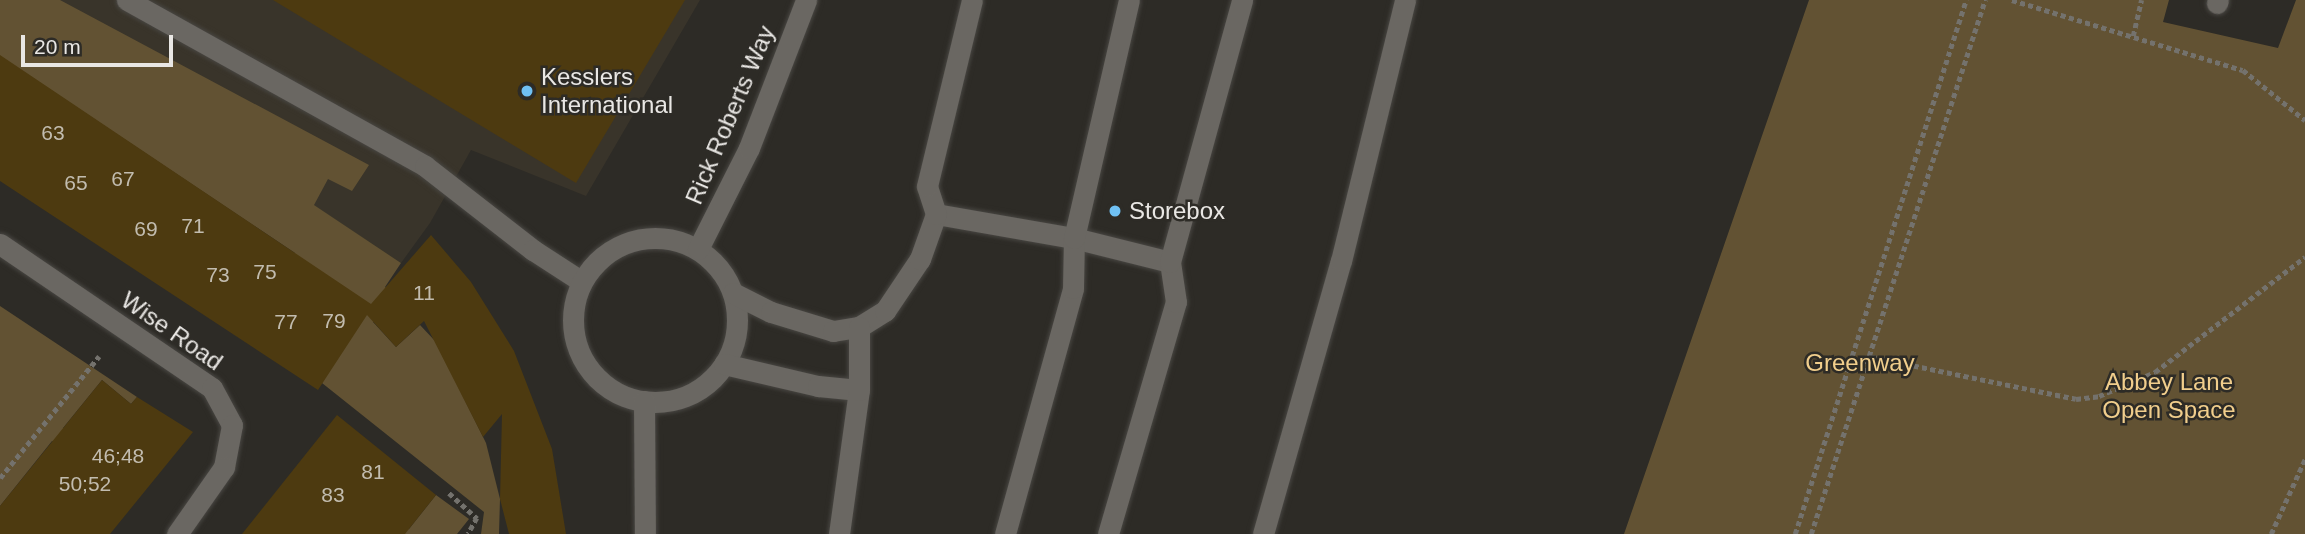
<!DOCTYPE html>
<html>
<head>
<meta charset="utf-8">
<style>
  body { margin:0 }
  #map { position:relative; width:2305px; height:534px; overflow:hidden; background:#2d2b26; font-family:Helvetica,sans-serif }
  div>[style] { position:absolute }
  .built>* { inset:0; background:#39342a }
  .green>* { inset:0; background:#625233 }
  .building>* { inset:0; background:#4d3a10 }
  .path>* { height:4.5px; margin-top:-2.25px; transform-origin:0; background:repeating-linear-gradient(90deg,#74726d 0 5px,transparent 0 8.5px) }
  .roads { filter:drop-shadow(0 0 2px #484642) drop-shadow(0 0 2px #484642) }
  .minor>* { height:21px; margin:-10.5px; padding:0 10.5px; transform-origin:10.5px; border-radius:10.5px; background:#6a6762 }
  .minor>.ring { margin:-10.5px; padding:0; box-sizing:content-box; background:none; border:21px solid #6a6762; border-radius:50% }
  .dots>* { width:19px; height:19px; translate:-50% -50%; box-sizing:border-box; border:4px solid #2d2b26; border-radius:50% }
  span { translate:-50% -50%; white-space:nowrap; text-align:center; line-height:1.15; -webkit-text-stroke:5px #2d2b26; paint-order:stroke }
  .number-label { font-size:21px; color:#c2bcaf }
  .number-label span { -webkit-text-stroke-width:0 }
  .poi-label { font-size:24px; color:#e9e7e4 }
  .left { translate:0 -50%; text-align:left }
  .street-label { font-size:24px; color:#e9e7e4 }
  .park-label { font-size:24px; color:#f1ce8c }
  .scale { position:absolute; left:21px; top:35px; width:152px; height:32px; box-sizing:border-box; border:4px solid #e9e7e4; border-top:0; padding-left:9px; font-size:21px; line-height:24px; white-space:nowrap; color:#e9e7e4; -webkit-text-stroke:5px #2d2b26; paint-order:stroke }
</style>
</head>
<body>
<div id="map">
  <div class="built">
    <i style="clip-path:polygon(4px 0,700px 0,586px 196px,471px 150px,430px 223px,401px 263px)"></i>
  </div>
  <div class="green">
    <i style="clip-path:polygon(0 0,60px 0,369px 165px,352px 191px,328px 179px,314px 205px,401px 263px,385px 287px,397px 298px,373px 322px,396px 347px,420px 325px,436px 342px,486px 443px,500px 499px,499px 534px,481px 534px,484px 512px,322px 383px,270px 291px,295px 253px,0 56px)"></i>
    <i style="clip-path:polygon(1809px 0,2169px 0,2163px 22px,2278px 48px,2296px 0,2305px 0,2305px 534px,1624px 534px)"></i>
    <i style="clip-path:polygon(0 306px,137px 397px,131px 404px,102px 380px,63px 428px,93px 452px,52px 441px,0 506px)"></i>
    <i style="clip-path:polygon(436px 495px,469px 519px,457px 534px,378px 534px,409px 529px)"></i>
  </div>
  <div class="building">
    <i style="clip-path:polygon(273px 0,685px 0,576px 183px)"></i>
    <i style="clip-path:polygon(0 55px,371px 304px,431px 235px,471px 282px,514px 351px,552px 449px,566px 534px,509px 534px,500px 499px,502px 414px,483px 437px,424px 321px,396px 347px,367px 315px,318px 390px,0 181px)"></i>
    <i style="clip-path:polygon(102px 380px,131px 404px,137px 397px,193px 432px,110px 534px,0 534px,0 506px)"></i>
    <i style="clip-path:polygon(337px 415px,436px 495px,405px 534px,242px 534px)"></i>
  </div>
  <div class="path">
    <i style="left:2012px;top:0;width:241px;rotate:16.9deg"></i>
    <i style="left:2243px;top:70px;width:80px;rotate:38.9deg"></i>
    <i style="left:2133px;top:36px;width:37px;rotate:-77deg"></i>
    <i style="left:1872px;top:357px;width:208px;rotate:11.6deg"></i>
    <i style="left:2076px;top:399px;width:23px;rotate:-7deg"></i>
    <i style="left:2099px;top:396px;width:61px;rotate:-23.2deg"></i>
    <i style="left:2155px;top:372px;width:189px;rotate:-37.5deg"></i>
    <i style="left:0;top:478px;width:157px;rotate:-50.9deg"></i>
    <i style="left:449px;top:493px;width:38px;rotate:42deg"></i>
    <i style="left:477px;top:518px;width:18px;rotate:119deg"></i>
    <i style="left:1795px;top:534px;width:561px;rotate:-72.24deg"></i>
    <i style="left:1811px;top:534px;width:562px;rotate:-71.95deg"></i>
    <i style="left:2271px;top:534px;width:82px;rotate:-65.6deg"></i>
  </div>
  <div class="roads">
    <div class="minor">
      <i style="left:127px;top:0;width:341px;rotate:29.1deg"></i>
      <i style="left:425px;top:166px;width:137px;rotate:37.9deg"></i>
      <i style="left:533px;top:250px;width:57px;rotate:32.9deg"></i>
      <i style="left:2217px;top:3px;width:3px;rotate:-72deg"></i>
      <i style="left:936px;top:214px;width:140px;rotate:9.9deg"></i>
      <i style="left:1074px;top:238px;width:99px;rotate:14deg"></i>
      <i class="ring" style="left:573px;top:238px;width:143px;height:143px"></i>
      <i style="left:0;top:244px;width:256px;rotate:34.2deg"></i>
      <i style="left:212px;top:388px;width:42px;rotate:61.6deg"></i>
      <i style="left:232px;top:425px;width:43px;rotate:100.8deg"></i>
      <i style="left:224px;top:467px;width:82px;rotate:125deg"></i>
      <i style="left:698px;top:249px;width:113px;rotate:-63.2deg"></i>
      <i style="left:749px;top:148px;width:159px;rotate:-68.9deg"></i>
      <i style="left:733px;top:293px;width:42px;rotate:26.6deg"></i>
      <i style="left:771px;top:312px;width:65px;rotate:17deg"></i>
      <i style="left:833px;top:331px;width:26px;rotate:-9deg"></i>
      <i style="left:859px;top:327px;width:31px;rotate:-32deg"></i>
      <i style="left:885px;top:311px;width:63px;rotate:-56.1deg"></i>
      <i style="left:920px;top:259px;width:48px;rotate:-70.4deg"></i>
      <i style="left:936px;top:214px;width:29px;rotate:-108deg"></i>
      <i style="left:927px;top:186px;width:191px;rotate:-76.4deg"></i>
      <i style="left:724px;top:364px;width:97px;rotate:13.2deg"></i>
      <i style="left:818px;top:386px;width:41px;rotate:5.6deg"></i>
      <i style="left:644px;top:401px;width:133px;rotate:89.6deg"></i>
      <i style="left:839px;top:534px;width:145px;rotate:-82.1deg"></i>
      <i style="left:859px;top:390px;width:63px;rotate:-90deg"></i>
      <i style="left:1005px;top:534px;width:255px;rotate:-74.5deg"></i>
      <i style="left:1073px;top:288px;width:50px;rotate:-88.9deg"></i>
      <i style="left:1074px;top:238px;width:244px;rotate:-77deg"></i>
      <i style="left:1108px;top:534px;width:242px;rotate:-73.7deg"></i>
      <i style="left:1176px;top:302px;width:40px;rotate:-98.5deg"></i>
      <i style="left:1170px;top:262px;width:272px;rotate:-74.6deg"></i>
      <i style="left:1263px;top:534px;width:284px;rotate:-74.1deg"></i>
      <i style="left:1341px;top:261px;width:269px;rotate:-76.2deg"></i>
    </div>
  </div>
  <div class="dots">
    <i style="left:527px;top:91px;background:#70c1f4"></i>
    <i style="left:1115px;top:211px;background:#70c1f4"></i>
  </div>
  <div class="number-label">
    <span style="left:53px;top:133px">63</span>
    <span style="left:123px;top:179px">67</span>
    <span style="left:76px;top:183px">65</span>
    <span style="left:193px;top:226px">71</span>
    <span style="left:146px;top:229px">69</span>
    <span style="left:265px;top:272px">75</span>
    <span style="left:218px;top:275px">73</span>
    <span style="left:424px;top:293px">11</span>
    <span style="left:334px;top:321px">79</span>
    <span style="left:286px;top:322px">77</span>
    <span style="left:118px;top:456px">46;48</span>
    <span style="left:373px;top:472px">81</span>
    <span style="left:85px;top:484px">50;52</span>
    <span style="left:333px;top:495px">83</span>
  </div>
  <div class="poi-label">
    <span class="left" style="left:541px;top:91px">Kesslers<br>International</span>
    <span class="left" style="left:1129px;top:211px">Storebox</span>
  </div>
  <div class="street-label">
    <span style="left:730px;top:115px;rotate:-67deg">Rick Roberts Way</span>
    <span style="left:172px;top:331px;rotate:35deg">Wise Road</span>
  </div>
  <div class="park-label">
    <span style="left:1860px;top:363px">Greenway</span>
    <span style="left:2169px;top:396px">Abbey Lane<br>Open Space</span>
  </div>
  <div class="scale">20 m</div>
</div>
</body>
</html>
